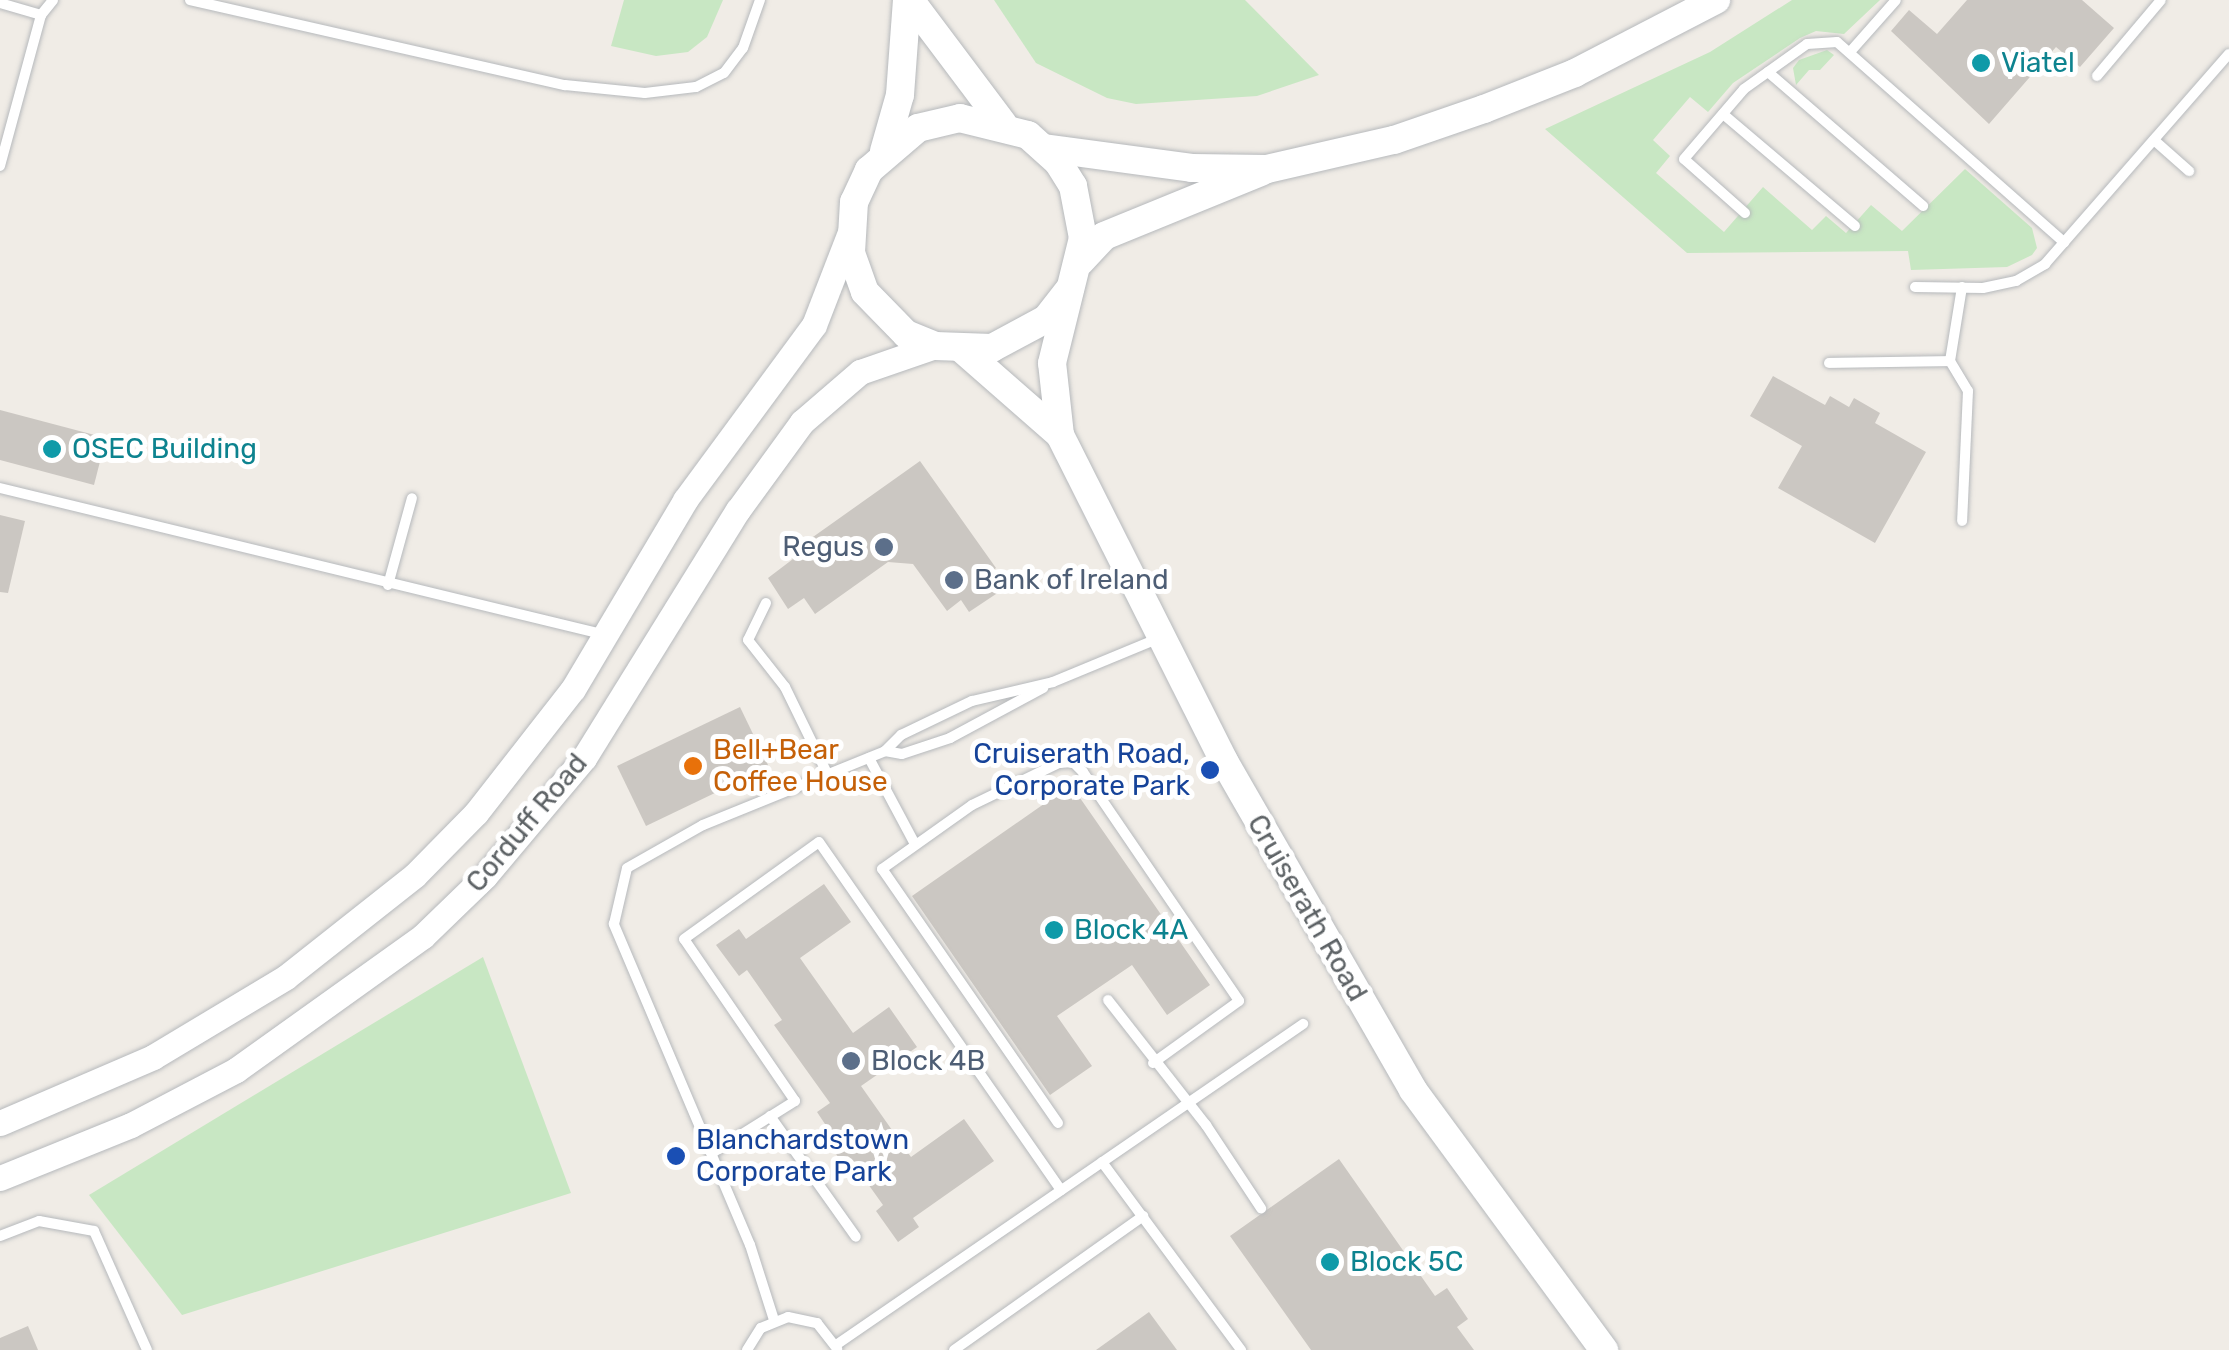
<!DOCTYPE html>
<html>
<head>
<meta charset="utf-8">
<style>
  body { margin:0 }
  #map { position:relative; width:2229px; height:1350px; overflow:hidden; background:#f0ece6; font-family:Rubik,sans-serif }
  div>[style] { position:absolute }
  .green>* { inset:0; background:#c8e7c3 }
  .building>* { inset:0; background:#cbc7c2 }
  .roads { filter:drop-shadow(0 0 2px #b6b9bc) drop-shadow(0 0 2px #b6b9bc) }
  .service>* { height:10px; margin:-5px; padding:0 5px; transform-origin:5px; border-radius:5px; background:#fff }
  .tertiary>* { height:25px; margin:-12.5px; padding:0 12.5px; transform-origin:12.5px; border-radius:12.5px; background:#fff }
  .secondary>* { height:28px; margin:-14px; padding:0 14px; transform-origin:14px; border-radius:14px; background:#fff }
  .dots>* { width:28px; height:28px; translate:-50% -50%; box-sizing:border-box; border:5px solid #fff; border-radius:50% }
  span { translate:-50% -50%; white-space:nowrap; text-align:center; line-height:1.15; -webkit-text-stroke:10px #fff; paint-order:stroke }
  .culture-label { font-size:28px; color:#0d838f }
  .left { translate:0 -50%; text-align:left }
  .service-label { font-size:28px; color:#4e5e75 }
  .right { translate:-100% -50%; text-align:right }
  .food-label { font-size:28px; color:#c56008 }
  .transit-label { font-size:28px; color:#164399 }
  .street-label { font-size:28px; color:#5e6366 }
</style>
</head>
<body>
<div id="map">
  <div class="green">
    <i style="clip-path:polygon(624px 0,723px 0,707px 37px,688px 52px,656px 56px,611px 46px)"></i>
    <i style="clip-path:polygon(994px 0,1245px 0,1319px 75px,1257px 96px,1136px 104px,1107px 98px,1036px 63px)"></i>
    <i style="clip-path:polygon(1792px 0,1880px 0,1844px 34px,1816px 31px,1800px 38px,1733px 83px,1708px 112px,1690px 97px,1653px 140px,1670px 156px,1656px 173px,1724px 232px,1763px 187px,1812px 230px,1826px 216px,1846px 233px,1871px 205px,1902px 231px,1965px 169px,2032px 228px,2037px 248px,2032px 255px,2007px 267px,1911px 270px,1908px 251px,1687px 253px,1545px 129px,1710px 52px)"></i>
    <i style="clip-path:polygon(1827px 50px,1834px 55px,1820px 70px,1809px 70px,1796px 85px,1793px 68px,1799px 60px)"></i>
    <i style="clip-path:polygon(483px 957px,571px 1193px,182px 1315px,89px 1195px)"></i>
  </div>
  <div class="building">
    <i style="clip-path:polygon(1967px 0,2082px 0,2114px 28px,2080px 67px,2056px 47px,1989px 124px,1891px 31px,1909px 10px,1937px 34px)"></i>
    <i style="clip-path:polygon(1773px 376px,1825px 405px,1830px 396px,1849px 407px,1854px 398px,1880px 413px,1875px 423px,1926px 452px,1875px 543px,1778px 488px,1802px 446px,1750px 416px)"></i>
    <i style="clip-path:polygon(0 410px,106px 438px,94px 485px,0 460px)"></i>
    <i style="clip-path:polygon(920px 461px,996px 568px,988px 574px,999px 592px,969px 612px,961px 600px,947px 611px,913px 564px,888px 562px,815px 614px,804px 598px,788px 609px,768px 578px,793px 559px,789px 554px)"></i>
    <i style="clip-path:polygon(0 515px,25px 521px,8px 593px,0 592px)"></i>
    <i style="clip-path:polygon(740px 707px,769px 767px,646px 826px,617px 766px)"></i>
    <i style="clip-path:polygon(1071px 785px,1210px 985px,1167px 1015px,1132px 965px,1057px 1016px,1092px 1066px,1050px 1095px,912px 896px)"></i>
    <i style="clip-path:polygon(824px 884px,851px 922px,800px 958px,853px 1033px,889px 1007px,917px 1047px,861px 1086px,911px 1157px,964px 1119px,994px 1161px,913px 1218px,919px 1227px,898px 1242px,876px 1211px,883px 1205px,848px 1156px,841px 1161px,822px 1134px,829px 1130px,817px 1112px,830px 1103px,774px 1025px,782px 1020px,747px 970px,739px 976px,716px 945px,739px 929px,746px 939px)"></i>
    <i style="clip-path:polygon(1339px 1159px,1435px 1296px,1447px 1288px,1468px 1319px,1457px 1327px,1474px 1350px,1311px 1350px,1230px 1236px)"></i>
    <i style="clip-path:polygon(1149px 1312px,1177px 1350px,1096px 1350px)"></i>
    <i style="clip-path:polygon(28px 1326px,38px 1350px,0 1350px,0 1338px)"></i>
  </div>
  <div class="roads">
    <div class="service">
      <i style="left:190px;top:0;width:385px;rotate:12.8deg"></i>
      <i style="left:565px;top:85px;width:80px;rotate:5.7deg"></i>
      <i style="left:645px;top:93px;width:51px;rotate:-6.7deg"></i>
      <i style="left:696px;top:87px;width:31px;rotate:-27deg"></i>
      <i style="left:724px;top:73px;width:31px;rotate:-53deg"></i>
      <i style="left:743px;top:48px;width:51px;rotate:-70.5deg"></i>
      <i style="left:0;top:3px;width:43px;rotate:16.3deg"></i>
      <i style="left:1850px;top:52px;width:69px;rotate:-48.5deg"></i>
      <i style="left:1768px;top:72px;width:205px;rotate:40.8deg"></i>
      <i style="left:2097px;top:76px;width:99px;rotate:-49.9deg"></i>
      <i style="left:1723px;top:114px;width:173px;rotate:40.3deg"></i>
      <i style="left:2154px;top:140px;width:47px;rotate:41.5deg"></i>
      <i style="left:0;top:166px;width:156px;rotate:-74.8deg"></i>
      <i style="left:41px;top:15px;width:19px;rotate:-51deg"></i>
      <i style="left:1745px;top:213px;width:81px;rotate:-138.5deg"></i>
      <i style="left:1684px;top:159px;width:92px;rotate:-49.4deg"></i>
      <i style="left:1744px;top:89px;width:77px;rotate:-35.5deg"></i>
      <i style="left:1807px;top:44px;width:30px;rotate:-4deg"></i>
      <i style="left:1837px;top:42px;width:303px;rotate:41.4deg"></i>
      <i style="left:1915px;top:287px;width:68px;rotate:0.8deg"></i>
      <i style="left:1983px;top:288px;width:34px;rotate:-12deg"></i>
      <i style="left:2016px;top:281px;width:34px;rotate:-30deg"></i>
      <i style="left:2045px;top:264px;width:279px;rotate:-48.8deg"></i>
      <i style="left:1962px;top:287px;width:75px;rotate:99.2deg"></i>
      <i style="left:1950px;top:361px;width:35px;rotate:59deg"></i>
      <i style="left:1968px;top:391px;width:130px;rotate:92.6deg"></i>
      <i style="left:1829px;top:363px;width:121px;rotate:-0.9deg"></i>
      <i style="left:0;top:488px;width:624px;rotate:13.64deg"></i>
      <i style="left:388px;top:585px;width:90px;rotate:-74.6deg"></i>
      <i style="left:766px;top:603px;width:41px;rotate:115.9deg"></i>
      <i style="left:748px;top:640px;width:60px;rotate:51.8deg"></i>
      <i style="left:785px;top:687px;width:98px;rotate:64deg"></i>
      <i style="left:885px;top:751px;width:17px;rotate:10deg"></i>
      <i style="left:902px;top:754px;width:51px;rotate:-18.4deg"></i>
      <i style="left:950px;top:738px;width:106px;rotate:-28.3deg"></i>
      <i style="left:869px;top:758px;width:98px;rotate:61.9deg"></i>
      <i style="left:1108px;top:1000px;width:159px;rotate:51.9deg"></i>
      <i style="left:1206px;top:1125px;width:100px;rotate:56.5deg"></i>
      <i style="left:770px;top:1116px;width:148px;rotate:54.6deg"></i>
      <i style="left:1058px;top:1123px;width:309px;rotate:-124.7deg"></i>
      <i style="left:882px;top:869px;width:110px;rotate:-35.4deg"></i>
      <i style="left:972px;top:805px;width:97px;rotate:-25.8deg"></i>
      <i style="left:1059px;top:763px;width:14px;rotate:-4deg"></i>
      <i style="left:1073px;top:762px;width:14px;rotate:45deg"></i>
      <i style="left:1083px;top:772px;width:277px;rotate:55.7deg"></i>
      <i style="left:1239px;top:1001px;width:106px;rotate:144.2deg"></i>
      <i style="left:712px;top:1153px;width:98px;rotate:-32.1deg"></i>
      <i style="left:795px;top:1101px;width:196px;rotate:-124.4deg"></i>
      <i style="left:684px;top:939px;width:166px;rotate:-35.7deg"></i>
      <i style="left:819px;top:842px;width:424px;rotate:55.2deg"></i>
      <i style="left:1102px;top:1162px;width:234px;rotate:53.5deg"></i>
      <i style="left:0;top:1236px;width:42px;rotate:-21deg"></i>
      <i style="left:39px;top:1221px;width:56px;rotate:10.3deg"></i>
      <i style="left:94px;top:1231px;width:130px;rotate:66deg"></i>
      <i style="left:774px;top:1320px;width:79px;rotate:-107.7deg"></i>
      <i style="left:750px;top:1245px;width:349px;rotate:-113deg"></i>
      <i style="left:614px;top:924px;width:57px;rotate:-76.9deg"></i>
      <i style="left:627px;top:868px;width:87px;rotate:-29.5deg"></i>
      <i style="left:703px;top:825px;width:196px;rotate:-22.1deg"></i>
      <i style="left:885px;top:751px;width:23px;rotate:-45deg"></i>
      <i style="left:901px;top:735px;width:79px;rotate:-25.6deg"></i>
      <i style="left:972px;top:701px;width:83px;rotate:-13.2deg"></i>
      <i style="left:1053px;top:682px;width:115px;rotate:-22.5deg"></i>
      <i style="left:836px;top:1345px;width:567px;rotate:-34.5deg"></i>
      <i style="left:747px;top:1350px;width:26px;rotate:-58deg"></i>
      <i style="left:761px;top:1328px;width:29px;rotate:-22deg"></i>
      <i style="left:788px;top:1317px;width:30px;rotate:12deg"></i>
      <i style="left:817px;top:1323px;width:33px;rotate:52deg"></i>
      <i style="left:954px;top:1350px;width:232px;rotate:-35.3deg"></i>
    </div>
    <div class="tertiary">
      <i style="left:0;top:1123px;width:167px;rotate:-23.3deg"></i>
      <i style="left:153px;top:1057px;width:155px;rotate:-31deg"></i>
      <i style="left:286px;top:977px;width:164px;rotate:-38.3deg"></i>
      <i style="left:415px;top:875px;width:87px;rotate:-45.5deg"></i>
      <i style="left:476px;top:813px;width:157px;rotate:-52deg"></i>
      <i style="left:573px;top:689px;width:220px;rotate:-59.3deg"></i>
      <i style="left:685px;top:500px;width:217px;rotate:-53.6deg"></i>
      <i style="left:814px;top:325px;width:100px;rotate:-68.8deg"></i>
      <i style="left:0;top:1178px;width:141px;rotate:-22deg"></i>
      <i style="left:131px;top:1125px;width:119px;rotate:-27.6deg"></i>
      <i style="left:236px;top:1070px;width:230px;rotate:-35.6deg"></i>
      <i style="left:423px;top:936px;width:86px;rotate:-44.1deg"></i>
      <i style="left:485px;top:876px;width:154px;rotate:-50deg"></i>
      <i style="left:584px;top:758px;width:292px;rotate:-58.2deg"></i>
      <i style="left:738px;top:510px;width:109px;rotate:-54deg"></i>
      <i style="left:802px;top:422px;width:77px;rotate:-40.8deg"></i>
      <i style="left:860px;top:372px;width:79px;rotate:-19.1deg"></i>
    </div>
    <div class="secondary">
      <i style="left:910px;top:0;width:155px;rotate:53.1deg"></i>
      <i style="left:1044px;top:148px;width:149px;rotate:7.7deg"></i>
      <i style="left:1192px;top:168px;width:75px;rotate:0.8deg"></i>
      <i style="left:1267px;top:169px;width:130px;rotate:-12.9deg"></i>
      <i style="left:1394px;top:140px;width:95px;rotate:-19deg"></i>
      <i style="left:1484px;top:109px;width:98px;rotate:-21.6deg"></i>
      <i style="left:1575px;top:73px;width:159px;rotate:-27.4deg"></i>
      <i style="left:884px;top:151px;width:58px;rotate:-74.1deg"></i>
      <i style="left:900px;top:95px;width:95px;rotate:-85.8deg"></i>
      <i style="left:1080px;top:262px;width:35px;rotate:-47deg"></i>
      <i style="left:1104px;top:236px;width:170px;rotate:-22.2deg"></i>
      <i style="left:963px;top:350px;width:129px;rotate:41.2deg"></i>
      <i style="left:1060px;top:435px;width:365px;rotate:63.3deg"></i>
      <i style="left:1224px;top:761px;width:379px;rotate:60.1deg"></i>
      <i style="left:1413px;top:1090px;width:323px;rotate:53.7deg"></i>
      <i style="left:1060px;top:435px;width:72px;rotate:-96.3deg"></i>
      <i style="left:1052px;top:363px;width:129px;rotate:-76.1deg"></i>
      <i style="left:1083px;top:238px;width:53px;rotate:-100.9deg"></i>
      <i style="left:1073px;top:186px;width:28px;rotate:-122deg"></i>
      <i style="left:1058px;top:162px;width:40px;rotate:-138deg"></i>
      <i style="left:1028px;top:135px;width:70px;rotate:-166deg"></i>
      <i style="left:960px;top:118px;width:43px;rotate:166.6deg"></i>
      <i style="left:918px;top:128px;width:65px;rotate:139.4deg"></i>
      <i style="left:869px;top:170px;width:35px;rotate:115deg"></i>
      <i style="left:854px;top:202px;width:51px;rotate:93.4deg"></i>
      <i style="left:851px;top:253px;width:41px;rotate:70.3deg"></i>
      <i style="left:865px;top:292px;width:59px;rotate:45.7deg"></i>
      <i style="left:906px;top:334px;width:31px;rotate:22deg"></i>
      <i style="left:935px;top:346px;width:57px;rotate:2deg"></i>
      <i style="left:992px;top:348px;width:61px;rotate:-28.2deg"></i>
      <i style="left:1046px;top:319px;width:39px;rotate:-52deg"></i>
    </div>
  </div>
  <div class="dots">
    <i style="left:1981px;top:63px;background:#0f9aa8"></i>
    <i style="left:52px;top:449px;background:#0f9aa8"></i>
    <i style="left:884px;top:547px;background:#5c6f8a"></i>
    <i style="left:954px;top:580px;background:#5c6f8a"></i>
    <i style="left:693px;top:766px;background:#e8710a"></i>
    <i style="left:1210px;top:770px;background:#1a4fb4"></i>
    <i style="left:1054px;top:930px;background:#0f9aa8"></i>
    <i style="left:851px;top:1061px;background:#5c6f8a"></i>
    <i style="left:676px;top:1156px;background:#1a4fb4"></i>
    <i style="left:1330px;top:1262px;background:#0f9aa8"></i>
  </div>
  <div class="culture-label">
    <span class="left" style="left:2001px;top:63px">Viatel</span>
    <span class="left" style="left:72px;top:449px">OSEC Building</span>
    <span class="left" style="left:1074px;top:930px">Block 4A</span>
    <span class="left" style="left:1350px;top:1262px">Block 5C</span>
  </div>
  <div class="service-label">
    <span class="right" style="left:864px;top:547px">Regus</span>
    <span class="left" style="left:974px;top:580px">Bank of Ireland</span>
    <span class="left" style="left:871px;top:1061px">Block 4B</span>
  </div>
  <div class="food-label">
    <span class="left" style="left:713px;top:766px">Bell+Bear<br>Coffee House</span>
  </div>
  <div class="transit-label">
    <span class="right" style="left:1190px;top:770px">Cruiserath Road,<br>Corporate Park</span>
    <span class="left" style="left:696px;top:1156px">Blanchardstown<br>Corporate Park</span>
  </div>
  <div class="street-label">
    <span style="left:527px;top:823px;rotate:-50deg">Corduff Road</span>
    <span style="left:1307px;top:908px;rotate:60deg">Cruiserath Road</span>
  </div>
</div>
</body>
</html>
